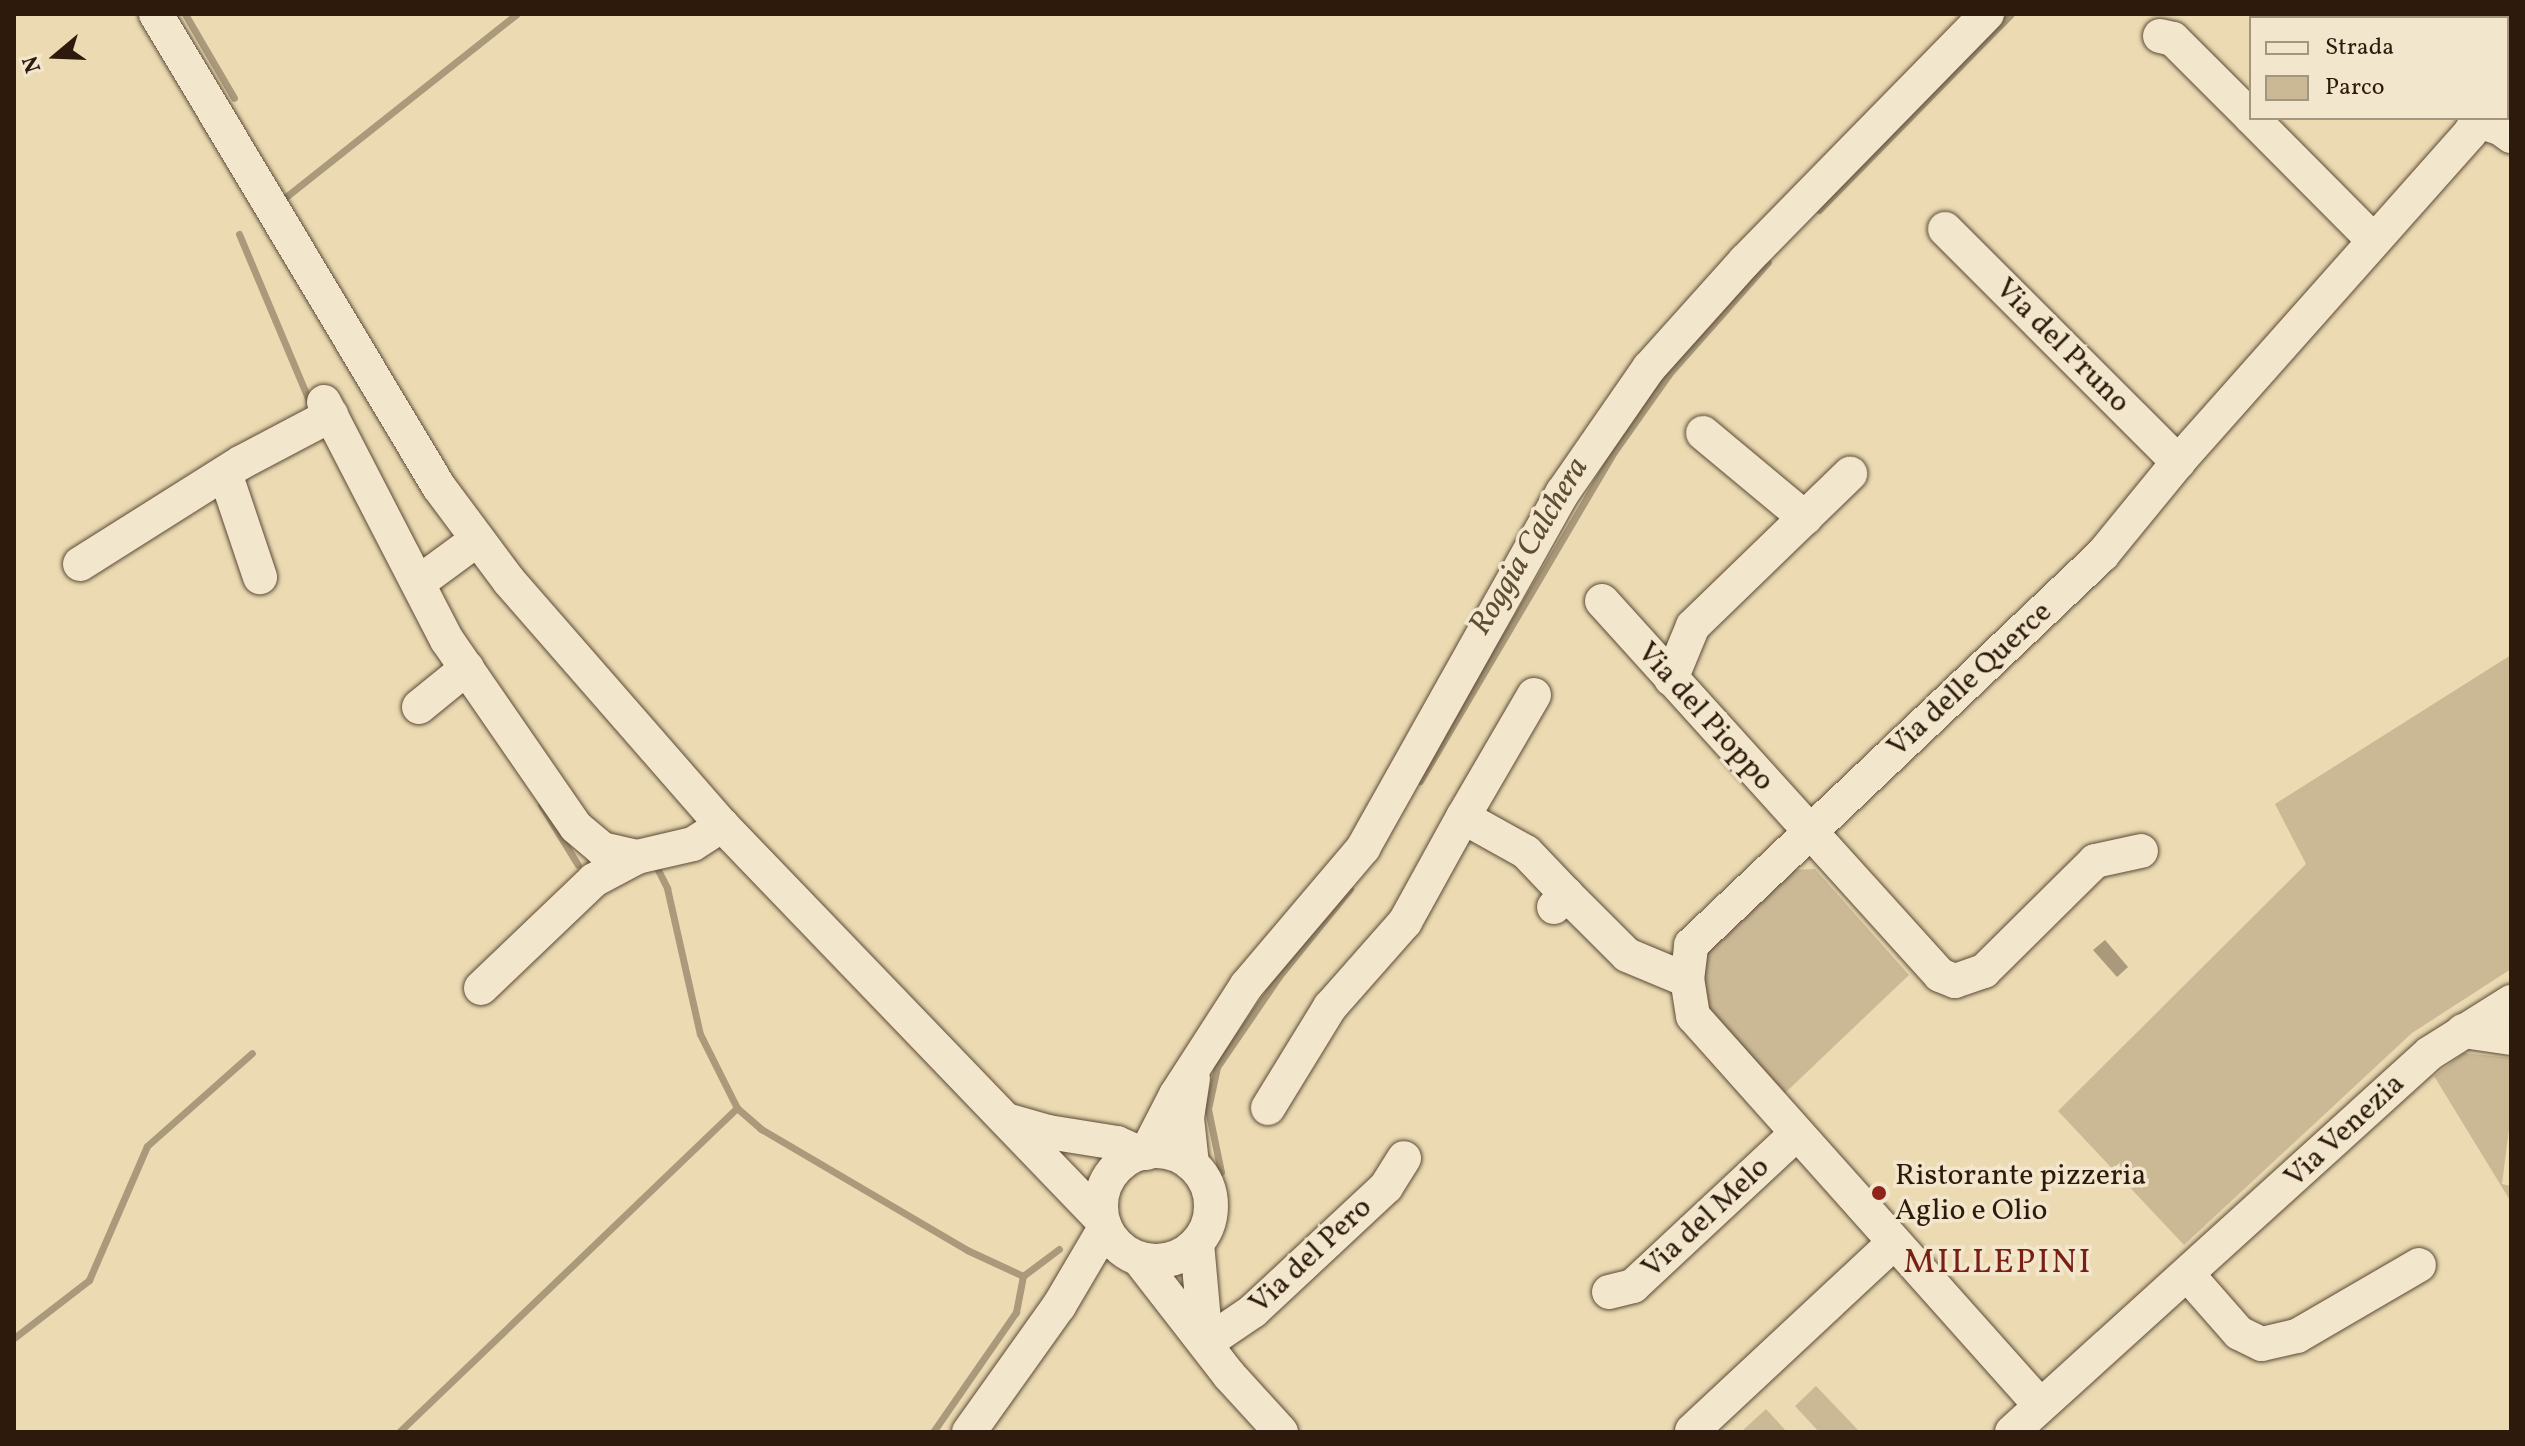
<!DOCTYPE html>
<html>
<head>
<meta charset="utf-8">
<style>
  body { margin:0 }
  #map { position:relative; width:2525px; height:1446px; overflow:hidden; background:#ebdab2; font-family:Vollkorn,serif }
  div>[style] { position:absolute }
  .green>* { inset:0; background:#cbb996 }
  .water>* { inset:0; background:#aa997a }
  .stream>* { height:7px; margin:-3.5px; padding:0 3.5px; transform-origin:3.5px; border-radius:3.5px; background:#aa997a }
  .roads { filter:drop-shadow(0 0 2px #5c4a36) drop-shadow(0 0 2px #5c4a36) }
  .minor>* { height:34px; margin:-17px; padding:0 17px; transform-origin:17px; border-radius:17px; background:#f2e7cd }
  .minor>.ring { margin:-17px; padding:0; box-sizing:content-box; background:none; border:34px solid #f2e7cd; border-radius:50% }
  .dots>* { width:22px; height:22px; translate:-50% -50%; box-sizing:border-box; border:4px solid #f2e7cd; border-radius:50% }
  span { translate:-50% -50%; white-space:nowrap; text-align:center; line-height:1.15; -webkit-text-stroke:7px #f2e7cd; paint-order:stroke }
  .street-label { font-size:30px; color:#2d1a0c }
  .poi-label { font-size:30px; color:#2d1a0c }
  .left { translate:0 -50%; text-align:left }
  .water-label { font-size:32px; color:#5f4d38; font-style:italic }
  .quarter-label { font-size:34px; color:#7a1f14; letter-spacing:2px }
  .frame { position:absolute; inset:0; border:16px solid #2d1a0c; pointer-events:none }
  .legend { position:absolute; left:2249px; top:16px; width:260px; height:104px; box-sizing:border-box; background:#f2e7cd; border:2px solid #a39580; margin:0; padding:10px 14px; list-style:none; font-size:24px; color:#2d1a0c }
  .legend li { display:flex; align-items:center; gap:16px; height:40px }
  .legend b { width:40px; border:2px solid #a39580 }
  .north { position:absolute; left:16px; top:16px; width:80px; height:80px; -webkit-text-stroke:6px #f2e7cd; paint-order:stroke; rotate:251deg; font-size:22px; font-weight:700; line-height:32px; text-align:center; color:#2d1a0c }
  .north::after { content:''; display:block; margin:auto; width:28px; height:36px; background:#2d1a0c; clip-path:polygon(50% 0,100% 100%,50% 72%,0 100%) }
</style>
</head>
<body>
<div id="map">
  <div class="green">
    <i style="clip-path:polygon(2511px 655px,2511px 969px,2412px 1033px,2184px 1245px,2058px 1111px,2306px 864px,2275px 804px)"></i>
    <i style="clip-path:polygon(1815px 869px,1909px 975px,1785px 1093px,1702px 1002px,1698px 963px,1788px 870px)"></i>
    <i style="clip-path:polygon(2464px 1053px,2511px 1058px,2511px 1113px,2502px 1184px,2511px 1186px,2511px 1202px,2434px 1076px)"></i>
    <i style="clip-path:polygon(1816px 1386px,1858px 1430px,1856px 1432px,1819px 1432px,1795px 1406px)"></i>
    <i style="clip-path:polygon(1766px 1409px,1787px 1432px,1741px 1432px)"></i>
  </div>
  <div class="water">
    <i style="clip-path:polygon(2105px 940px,2128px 967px,2117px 977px,2093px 950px)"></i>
  </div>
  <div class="stream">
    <i style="left:185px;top:14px;width:97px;rotate:59.7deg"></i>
    <i style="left:287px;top:196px;width:293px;rotate:-38.4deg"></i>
    <i style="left:1819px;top:210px;width:274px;rotate:-45.6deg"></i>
    <i style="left:239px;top:234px;width:189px;rotate:67.2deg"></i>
    <i style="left:1420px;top:781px;width:382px;rotate:-59.5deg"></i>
    <i style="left:1614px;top:452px;width:95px;rotate:-54.8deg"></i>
    <i style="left:1669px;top:374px;width:149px;rotate:-48.5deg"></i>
    <i style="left:541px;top:805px;width:70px;rotate:58.3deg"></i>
    <i style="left:655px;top:864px;width:27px;rotate:63deg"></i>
    <i style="left:667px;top:888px;width:150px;rotate:77.3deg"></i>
    <i style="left:700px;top:1034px;width:83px;rotate:63.4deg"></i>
    <i style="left:737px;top:1108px;width:32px;rotate:41deg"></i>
    <i style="left:761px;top:1129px;width:239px;rotate:30.4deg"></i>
    <i style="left:967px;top:1250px;width:62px;rotate:24.9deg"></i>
    <i style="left:1023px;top:1276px;width:45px;rotate:-36.9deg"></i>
    <i style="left:1221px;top:1172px;width:64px;rotate:-101.7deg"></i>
    <i style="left:1208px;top:1109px;width:43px;rotate:-77.9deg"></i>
    <i style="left:1217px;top:1067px;width:112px;rotate:-55.6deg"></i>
    <i style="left:1280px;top:975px;width:111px;rotate:-50.9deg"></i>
    <i style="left:14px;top:1338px;width:95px;rotate:-37.7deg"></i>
    <i style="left:89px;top:1280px;width:146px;rotate:-66.6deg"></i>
    <i style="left:147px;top:1146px;width:140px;rotate:-41.5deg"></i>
    <i style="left:399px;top:1432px;width:468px;rotate:-43.8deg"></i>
    <i style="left:933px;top:1432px;width:146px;rotate:-55.3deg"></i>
    <i style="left:1016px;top:1312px;width:37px;rotate:-79deg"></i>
  </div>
  <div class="roads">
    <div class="minor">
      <i style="left:156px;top:14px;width:551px;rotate:59.11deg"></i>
      <i style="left:439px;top:487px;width:117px;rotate:53.3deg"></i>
      <i style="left:509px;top:581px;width:324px;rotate:48.9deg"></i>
      <i style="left:722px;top:825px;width:548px;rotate:46.11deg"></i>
      <i style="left:2445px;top:14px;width:4px;rotate:63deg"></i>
      <i style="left:2160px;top:36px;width:13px;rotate:13deg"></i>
      <i style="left:2173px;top:39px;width:110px;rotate:45deg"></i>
      <i style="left:2252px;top:118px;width:172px;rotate:45.2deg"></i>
      <i style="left:2478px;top:121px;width:23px;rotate:18deg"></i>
      <i style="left:2500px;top:128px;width:14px;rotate:36deg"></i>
      <i style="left:1945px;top:229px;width:330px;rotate:45deg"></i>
      <i style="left:324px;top:402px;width:268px;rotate:62.7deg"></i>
      <i style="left:447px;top:640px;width:227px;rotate:55.4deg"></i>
      <i style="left:576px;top:827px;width:34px;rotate:40deg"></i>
      <i style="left:602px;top:849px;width:36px;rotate:13deg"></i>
      <i style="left:1703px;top:433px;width:133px;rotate:39.8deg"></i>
      <i style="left:225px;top:473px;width:110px;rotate:71.4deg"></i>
      <i style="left:80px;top:564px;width:191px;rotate:-32.2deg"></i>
      <i style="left:242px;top:462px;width:101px;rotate:-27.8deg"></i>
      <i style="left:418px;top:583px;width:74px;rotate:-36.3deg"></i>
      <i style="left:1602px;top:601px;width:504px;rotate:47.89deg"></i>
      <i style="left:1940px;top:975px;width:16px;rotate:22deg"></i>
      <i style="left:1955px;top:981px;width:31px;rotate:-19deg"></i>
      <i style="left:1984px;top:971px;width:156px;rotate:-44.7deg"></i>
      <i style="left:2095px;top:861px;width:47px;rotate:-12.3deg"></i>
      <i style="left:1671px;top:679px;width:57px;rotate:-67.5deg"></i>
      <i style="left:1693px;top:626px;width:219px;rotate:-44.1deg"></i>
      <i style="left:1534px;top:695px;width:141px;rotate:120.2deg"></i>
      <i style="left:1463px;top:817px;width:72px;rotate:29.1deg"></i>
      <i style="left:1526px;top:852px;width:58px;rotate:46.4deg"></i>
      <i style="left:419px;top:707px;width:62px;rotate:-39.1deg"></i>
      <i style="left:1554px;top:907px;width:18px;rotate:-47deg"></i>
      <i style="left:1566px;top:894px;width:86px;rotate:45deg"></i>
      <i style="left:1627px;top:955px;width:65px;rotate:22.6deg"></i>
      <i style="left:481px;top:988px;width:156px;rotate:-43.7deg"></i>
      <i style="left:594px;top:880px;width:49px;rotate:-28.1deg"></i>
      <i style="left:637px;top:857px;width:57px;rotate:-13.1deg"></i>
      <i style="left:693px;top:844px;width:35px;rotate:-33deg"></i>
      <i style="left:2463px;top:1031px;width:49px;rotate:8.3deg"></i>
      <i style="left:1268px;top:1108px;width:119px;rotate:-58.5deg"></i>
      <i style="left:1330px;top:1007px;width:113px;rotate:-48.6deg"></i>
      <i style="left:1405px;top:922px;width:120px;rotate:-61.1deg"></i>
      <i style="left:1010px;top:1121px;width:40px;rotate:16deg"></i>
      <i style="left:1048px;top:1132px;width:70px;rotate:9.1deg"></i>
      <i style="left:1117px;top:1143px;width:24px;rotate:24deg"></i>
      <i class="ring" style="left:1101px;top:1151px;width:76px;height:76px"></i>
      <i style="left:1146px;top:1153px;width:65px;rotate:-62.7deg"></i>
      <i style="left:1176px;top:1095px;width:131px;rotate:-57.2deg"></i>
      <i style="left:1247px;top:985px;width:180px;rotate:-49.7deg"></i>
      <i style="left:1363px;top:848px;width:408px;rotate:-60.7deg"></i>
      <i style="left:1563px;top:492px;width:151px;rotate:-55.3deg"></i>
      <i style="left:1649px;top:368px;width:144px;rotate:-48.1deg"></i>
      <i style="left:1745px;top:261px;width:346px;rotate:-45.6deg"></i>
      <i style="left:1192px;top:1164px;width:46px;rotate:-96.2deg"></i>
      <i style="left:1187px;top:1118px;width:40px;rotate:-81.5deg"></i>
      <i style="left:1197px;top:1243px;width:100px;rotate:84.9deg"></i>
      <i style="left:1139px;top:1259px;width:147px;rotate:52.2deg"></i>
      <i style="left:1229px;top:1375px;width:77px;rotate:47.6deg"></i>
      <i style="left:2188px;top:1275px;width:77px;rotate:48.7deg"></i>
      <i style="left:2239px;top:1333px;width:25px;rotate:26deg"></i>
      <i style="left:2262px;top:1344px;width:36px;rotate:-13deg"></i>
      <i style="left:2297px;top:1336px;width:141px;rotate:-30.2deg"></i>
      <i style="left:1609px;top:1292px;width:25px;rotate:-14deg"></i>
      <i style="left:1633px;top:1286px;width:224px;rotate:-43deg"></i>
      <i style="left:1206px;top:1343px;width:57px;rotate:-34.2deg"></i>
      <i style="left:1253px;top:1311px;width:182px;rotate:-43deg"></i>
      <i style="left:1386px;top:1187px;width:34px;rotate:-58deg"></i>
      <i style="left:2040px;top:1405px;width:521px;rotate:-131.73deg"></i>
      <i style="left:1693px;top:1016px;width:36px;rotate:-99deg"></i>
      <i style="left:1687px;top:980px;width:35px;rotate:-83deg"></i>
      <i style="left:1691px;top:945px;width:567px;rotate:-43.5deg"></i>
      <i style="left:2102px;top:555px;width:120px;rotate:-50.7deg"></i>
      <i style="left:2178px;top:462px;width:440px;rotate:-48.4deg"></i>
      <i style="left:2470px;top:133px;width:17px;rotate:-59deg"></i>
      <i style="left:1692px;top:1431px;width:277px;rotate:-43deg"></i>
      <i style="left:969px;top:1432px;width:155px;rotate:-54.5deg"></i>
      <i style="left:1059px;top:1306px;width:91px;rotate:-59.5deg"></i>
      <i style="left:2012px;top:1432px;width:564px;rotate:-42.2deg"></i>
      <i style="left:2430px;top:1053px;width:96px;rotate:-32.2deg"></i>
    </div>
  </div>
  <div class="dots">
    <i style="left:1879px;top:1193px;background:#8f2418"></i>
  </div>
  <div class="street-label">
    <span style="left:2062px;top:346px;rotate:45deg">Via del Pruno</span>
    <span style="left:1970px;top:680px;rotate:-43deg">Via delle Querce</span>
    <span style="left:1705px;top:717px;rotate:48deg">Via del Pioppo</span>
    <span style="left:2345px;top:1131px;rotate:-43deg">Via Venezia</span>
    <span style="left:1706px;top:1218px;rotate:-43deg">Via del Melo</span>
    <span style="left:1311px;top:1256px;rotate:-43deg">Via del Pero</span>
  </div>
  <div class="poi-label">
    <span class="left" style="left:1895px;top:1193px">Ristorante pizzeria<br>Aglio e Olio</span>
  </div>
  <div class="water-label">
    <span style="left:1530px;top:547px;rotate:-59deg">Roggia Calchera</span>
  </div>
  <div class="quarter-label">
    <span style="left:1998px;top:1264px">MILLEPINI</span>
  </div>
  <div class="frame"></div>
  <ul class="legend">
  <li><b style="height:10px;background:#f2e7cd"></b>Strada</li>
  <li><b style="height:22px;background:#cbb996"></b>Parco</li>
  </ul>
  <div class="north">N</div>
</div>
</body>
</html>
